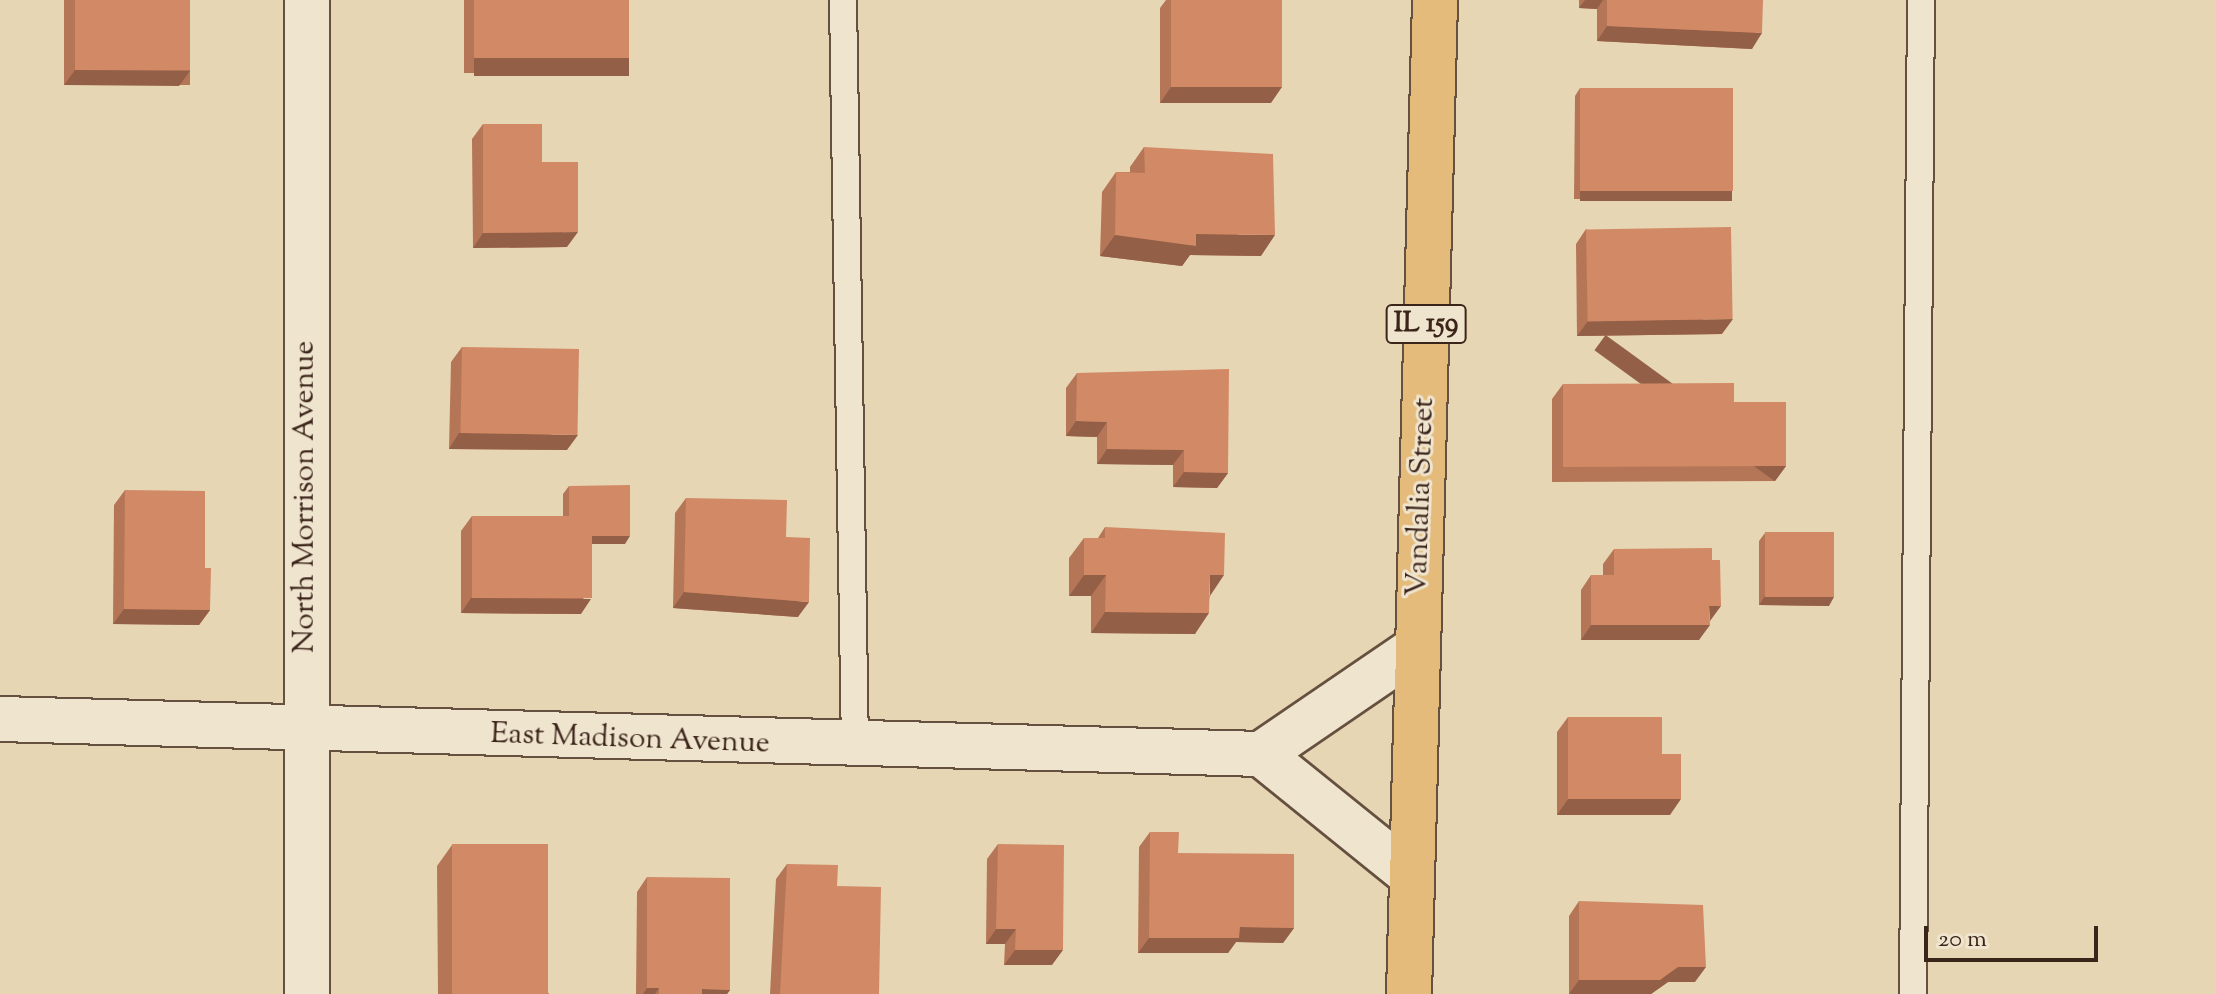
<!DOCTYPE html>
<style>
body{margin:0}
#map{position:relative;width:2216px;height:994px;overflow:hidden;background:#e7d6b4;font-family:"Sorts Mill Goudy",serif}
div>[style]{position:absolute}
.roads{filter:drop-shadow(2px 0 #665040) drop-shadow(-2px 0 #665040) drop-shadow(0 2px #665040) drop-shadow(0 -2px #665040)}
.service>*{height:26px;margin:-13px;padding:0 13px;transform-origin:13px;border-radius:13px;background:#efe4ce}
.minor>*{height:44px;margin:-22px;padding:0 22px;transform-origin:22px;border-radius:22px;background:#efe4ce}
.primary>*{height:44px;margin:-22px;padding:0 22px;transform-origin:22px;border-radius:22px;background:#e4bb7a}
.wall>*{inset:0;background:#b57658;transform-origin:0 0}
.shaded-wall>*{inset:0;background:#936047;transform-origin:0 0}
.building>*{inset:0;background:#d28966;transform-origin:0 0}
span{translate:-50% -50%;white-space:nowrap;text-align:center;line-height:1.15;-webkit-text-stroke:6px #efe4ce;paint-order:stroke}
.shield-label span{padding:2px 6px;background:#efe4ce;border:2px solid;border-radius:6px;-webkit-text-stroke-width:0}
.shield-label{font-size:28px;color:#3b241a;font-weight:700}
.street-label{font-size:30px;color:#3b241a}
.scale{position:absolute;left:1924px;top:926px;width:174px;height:36px;box-sizing:border-box;border:4px solid #3b241a;border-top:0;padding-left:10px;font-size:24px;line-height:28px;white-space:nowrap;color:#3b241a;-webkit-text-stroke:6px #efe4ce;paint-order:stroke}
</style>
<div id="map">
<div class="roads">
<div class="service">
<div style="left:843px;top:0;width:747px;rotate:89.08deg"></div>
<div style="left:1913px;top:994px;width:994px;rotate:-89.54deg"></div>
</div>
<div class="minor">
<div style="left:307px;top:0;width:994px;rotate:90deg"></div>
<div style="left:0;top:719px;width:1261px;rotate:1.59deg"></div>
<div style="left:1261px;top:754px;width:194px;rotate:38.9deg"></div>
<div style="left:1261px;top:754px;width:190px;rotate:-34.3deg"></div>
</div>
<div class="primary">
<div style="left:1409px;top:994px;width:994px;rotate:-88.5deg"></div>
</div>
</div>
<div class="wall">
<div style="left:64px;top:0;width:126px;height:85px"></div>
<div style="clip-path:polygon(464px 0,629px 0,629px 59px,619px 74px,464px 73px)"></div>
<div style="clip-path:polygon(1166px 0,1282px 0,1271px 103px,1160px 103px,1160px 8px)"></div>
<div style="clip-path:polygon(1579px 0,1763px 0,1752px 49px,1597px 41px,1597px 9px,1579px 8px)"></div>
<div style="clip-path:polygon(1580px 88px,1732px 192px,1727px 200px,1574px 199px,1575px 96px)"></div>
<div style="clip-path:polygon(483px 124px,542px 162px,567px 247px,473px 248px,472px 139px)"></div>
<div style="clip-path:polygon(1144px 147px,1261px 256px,1190px 255px,1182px 266px,1100px 256px,1102px 192px,1116px 172px,1130px 172px,1130px 167px)"></div>
<div style="clip-path:polygon(1586px 229px,1722px 334px,1577px 336px,1576px 244px)"></div>
<div style="clip-path:polygon(462px 347px,567px 450px,449px 449px,451px 362px)"></div>
<div style="clip-path:polygon(1077px 373px,1228px 473px,1217px 488px,1173px 487px,1173px 465px,1097px 464px,1097px 437px,1066px 436px,1066px 388px)"></div>
<div style="clip-path:polygon(1563px 384px,1734px 402px,1786px 466px,1775px 481px,1552px 482px,1552px 399px)"></div>
<div style="clip-path:polygon(569px 486px,625px 544px,592px 544px,581px 614px,461px 613px,461px 531px,472px 516px,563px 517px,563px 494px)"></div>
<div style="clip-path:polygon(125px 490px,205px 568px,210px 610px,199px 625px,113px 624px,114px 505px)"></div>
<div style="clip-path:polygon(686px 498px,786px 537px,798px 617px,673px 608px,675px 513px)"></div>
<div style="clip-path:polygon(1105px 527px,1210px 596px,1195px 634px,1091px 633px,1091px 596px,1069px 596px,1069px 558px,1084px 538px,1098px 538px)"></div>
<div style="clip-path:polygon(1765px 533px,1829px 606px,1759px 605px,1759px 541px)"></div>
<div style="clip-path:polygon(1614px 549px,1710px 621px,1699px 640px,1581px 640px,1581px 590px,1591px 575px,1603px 575px,1603px 564px)"></div>
<div style="clip-path:polygon(1568px 717px,1662px 754px,1670px 815px,1557px 815px,1557px 732px)"></div>
<div style="clip-path:polygon(1150px 832px,1178px 853px,1294px 928px,1283px 943px,1236px 942px,1228px 953px,1138px 953px,1139px 847px)"></div>
<div style="clip-path:polygon(998px 844px,1052px 965px,1004px 965px,1005px 944px,986px 944px,987px 859px)"></div>
<div style="clip-path:polygon(452px 845px,549px 994px,438px 994px,437px 866px)"></div>
<div style="clip-path:polygon(787px 864px,837px 886px,879px 994px,770px 994px,776px 879px)"></div>
<div style="clip-path:polygon(647px 877px,730px 990px,727px 994px,636px 994px,637px 892px)"></div>
<div style="clip-path:polygon(1579px 901px,1695px 982px,1668px 982px,1651px 994px,1569px 994px,1569px 916px)"></div>
</div>
<div class="shaded-wall">
<div style="clip-path:polygon(1585px 0,1603px 0,1597px 9px,1579px 8px)"></div>
<div style="clip-path:polygon(1607px 26px,1762px 33px,1752px 49px,1597px 41px)"></div>
<div style="left:474px;top:58px;width:155px;height:18px"></div>
<div style="clip-path:polygon(75px 70px,190px 71px,179px 86px,64px 85px)"></div>
<div style="clip-path:polygon(1171px 87px,1282px 87px,1271px 103px,1160px 103px)"></div>
<div style="left:1580px;top:191px;width:152px;height:10px"></div>
<div style="clip-path:polygon(578px 232px,567px 247px,473px 248px,483px 233px)"></div>
<div style="clip-path:polygon(1196px 234px,1275px 235px,1261px 256px,1190px 255px,1182px 266px,1100px 256px,1115px 235px)"></div>
<div style="clip-path:polygon(1733px 319px,1722px 334px,1577px 336px,1588px 321px)"></div>
<div style="clip-path:polygon(1076px 421px,1107px 422px,1097px 437px,1066px 436px)"></div>
<div style="clip-path:polygon(459px 433px,578px 435px,567px 450px,449px 449px)"></div>
<div style="clip-path:polygon(1107px 449px,1184px 450px,1173px 465px,1097px 464px)"></div>
<div style="left:1786px;top:466px;width:19px;height:223px;rotate:126deg"></div>
<div style="clip-path:polygon(1184px 472px,1228px 473px,1217px 488px,1173px 487px)"></div>
<div style="clip-path:polygon(587px 536px,630px 536px,625px 544px,581px 544px)"></div>
<div style="clip-path:polygon(1084px 575px,1106px 575px,1091px 596px,1069px 596px)"></div>
<div style="clip-path:polygon(1210px 575px,1224px 575px,1210px 596px)"></div>
<div style="clip-path:polygon(684px 592px,809px 602px,798px 617px,673px 608px)"></div>
<div style="clip-path:polygon(1765px 596px,1834px 597px,1829px 606px,1759px 605px)"></div>
<div style="clip-path:polygon(471px 598px,591px 599px,581px 614px,461px 613px)"></div>
<div style="clip-path:polygon(1709px 606px,1721px 606px,1710px 621px)"></div>
<div style="clip-path:polygon(124px 609px,210px 610px,199px 625px,113px 624px)"></div>
<div style="clip-path:polygon(1105px 612px,1209px 613px,1195px 634px,1091px 633px)"></div>
<div style="clip-path:polygon(1591px 625px,1710px 625px,1699px 640px,1581px 640px)"></div>
<div style="clip-path:polygon(1568px 799px,1681px 799px,1670px 815px,1557px 815px)"></div>
<div style="clip-path:polygon(1240px 927px,1294px 928px,1283px 943px,1236px 942px,1228px 953px,1138px 953px,1149px 938px)"></div>
<div style="clip-path:polygon(996px 929px,1016px 929px,1005px 944px,986px 944px)"></div>
<div style="clip-path:polygon(1015px 950px,1063px 950px,1052px 965px,1004px 965px)"></div>
<div style="clip-path:polygon(1678px 967px,1706px 967px,1695px 982px,1668px 982px,1651px 994px,1569px 994px,1579px 980px)"></div>
<div style="clip-path:polygon(647px 988px,659px 988px,655px 994px,643px 994px)"></div>
<div style="clip-path:polygon(702px 989px,730px 990px,727px 994px,699px 994px)"></div>
</div>
<div class="building">
<div style="left:75px;top:0;width:115px;height:70px"></div>
<div style="left:474px;top:0;width:155px;height:58px"></div>
<div style="left:1171px;top:0;width:111px;height:87px"></div>
<div style="clip-path:polygon(1607px 0,1763px 0,1762px 33px,1607px 26px)"></div>
<div style="left:1580px;top:88px;width:153px;height:103px"></div>
<div style="clip-path:polygon(483px 124px,542px 124px,542px 162px,578px 162px,578px 232px,483px 233px)"></div>
<div style="clip-path:polygon(1144px 147px,1273px 154px,1275px 235px,1196px 234px,1196px 246px,1115px 235px,1116px 172px,1145px 173px)"></div>
<div style="left:1731px;top:227px;width:92px;height:145px;rotate:89deg"></div>
<div style="left:462px;top:347px;width:117px;height:86px;rotate:1deg"></div>
<div style="clip-path:polygon(1229px 369px,1228px 473px,1184px 472px,1184px 450px,1107px 449px,1107px 422px,1076px 421px,1077px 373px)"></div>
<div style="clip-path:polygon(1734px 383px,1734px 402px,1786px 402px,1786px 466px,1563px 467px,1563px 384px)"></div>
<div style="clip-path:polygon(630px 485px,630px 536px,592px 536px,592px 517px,569px 517px,569px 486px)"></div>
<div style="clip-path:polygon(125px 490px,205px 491px,205px 568px,211px 568px,210px 610px,124px 609px)"></div>
<div style="clip-path:polygon(686px 498px,787px 500px,786px 537px,810px 538px,809px 602px,684px 592px)"></div>
<div style="left:472px;top:516px;width:120px;height:82px"></div>
<div style="clip-path:polygon(1105px 527px,1225px 533px,1224px 575px,1210px 575px,1209px 613px,1105px 612px,1106px 575px,1084px 575px,1084px 538px,1105px 538px)"></div>
<div style="left:1834px;top:532px;width:65px;height:69px;rotate:90deg"></div>
<div style="clip-path:polygon(1712px 548px,1712px 560px,1720px 560px,1721px 606px,1709px 606px,1710px 625px,1591px 625px,1591px 575px,1614px 575px,1614px 549px)"></div>
<div style="clip-path:polygon(1568px 717px,1662px 717px,1662px 754px,1681px 754px,1681px 799px,1568px 799px)"></div>
<div style="clip-path:polygon(1150px 832px,1179px 832px,1178px 853px,1294px 854px,1294px 928px,1240px 927px,1239px 938px,1149px 938px)"></div>
<div style="left:548px;top:844px;width:150px;height:96px;rotate:90deg"></div>
<div style="clip-path:polygon(998px 844px,1064px 845px,1063px 950px,1015px 950px,1016px 929px,996px 929px)"></div>
<div style="clip-path:polygon(787px 864px,838px 865px,837px 886px,881px 887px,879px 994px,780px 994px)"></div>
<div style="clip-path:polygon(647px 877px,730px 878px,730px 990px,702px 989px,702px 994px,659px 994px,659px 988px,647px 988px)"></div>
<div style="clip-path:polygon(1579px 901px,1703px 905px,1706px 967px,1678px 967px,1660px 980px,1579px 980px)"></div>
</div>
<div class="shield-label">
<span style="left:1426px;top:324px">IL 159</span>
</div>
<div class="street-label">
<span style="left:306px;top:497px;rotate:-90deg">North Morrison Avenue</span>
<span style="left:1422px;top:497px;rotate:-88deg">Vandalia Street</span>
<span style="left:630px;top:740px;rotate:2deg">East Madison Avenue</span>
</div>
<div class="scale">20 m</div>
</div>
